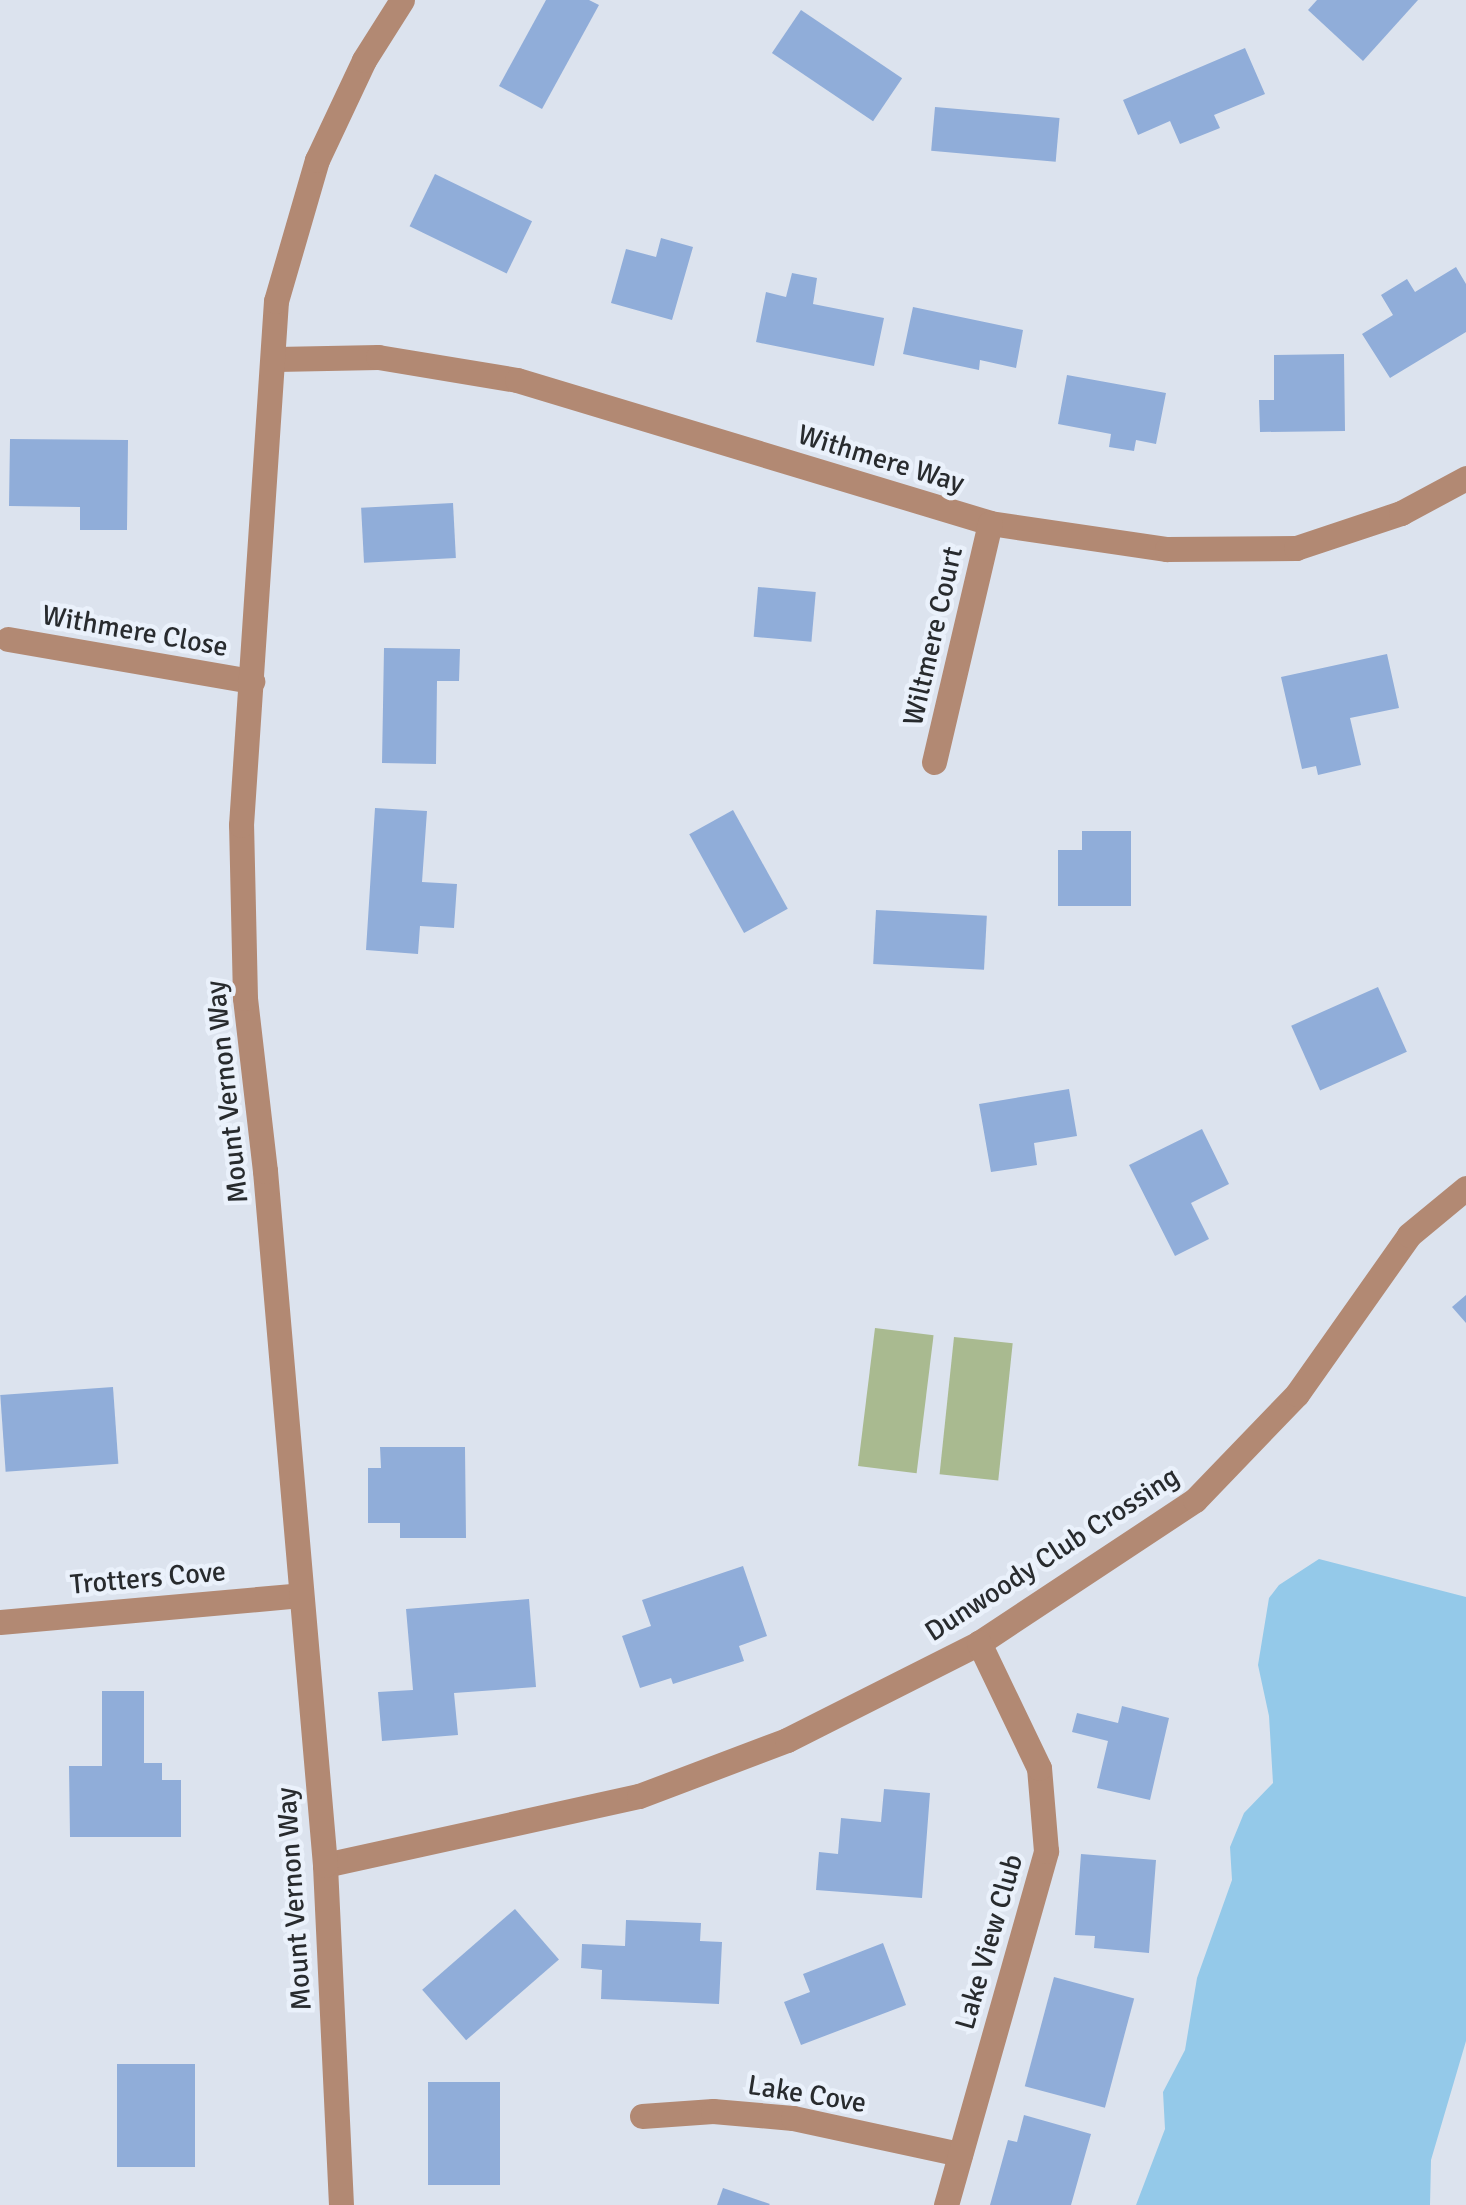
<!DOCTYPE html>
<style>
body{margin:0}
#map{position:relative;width:1466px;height:2205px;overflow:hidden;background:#dce3ee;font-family:Signika,sans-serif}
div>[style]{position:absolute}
.green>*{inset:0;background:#a9ba90;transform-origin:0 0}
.water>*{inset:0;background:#94c9e9}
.building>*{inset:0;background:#90add9;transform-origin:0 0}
.minor>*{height:25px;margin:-12.5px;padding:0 12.5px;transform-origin:12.5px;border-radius:12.5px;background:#b28973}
span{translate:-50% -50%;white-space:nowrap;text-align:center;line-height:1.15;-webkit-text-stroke:9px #eaf1fb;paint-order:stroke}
.street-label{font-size:28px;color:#282b2e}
</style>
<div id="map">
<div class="green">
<div style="left:875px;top:1328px;width:59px;height:139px;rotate:7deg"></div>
<div style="left:954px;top:1337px;width:59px;height:138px;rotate:6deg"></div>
</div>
<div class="water">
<div style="clip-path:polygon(1319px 1559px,1466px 1597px,1466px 2041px,1431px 2160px,1430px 2205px,1136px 2205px,1165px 2129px,1163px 2092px,1185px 2050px,1197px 1978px,1232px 1880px,1230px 1847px,1244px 1813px,1273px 1783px,1269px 1716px,1258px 1665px,1269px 1598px,1279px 1585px)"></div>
</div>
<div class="building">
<div style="clip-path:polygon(546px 0,589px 0,599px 5px,542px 109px,499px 86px)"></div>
<div style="clip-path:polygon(1317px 0,1418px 0,1363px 61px,1308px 10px)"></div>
<div style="left:801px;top:10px;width:122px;height:52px;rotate:34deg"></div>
<div style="clip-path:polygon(1245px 48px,1265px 94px,1214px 115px,1220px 128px,1180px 144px,1170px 121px,1138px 135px,1123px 100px)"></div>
<div style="left:935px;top:107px;width:125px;height:44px;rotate:5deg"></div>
<div style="left:435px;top:174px;width:108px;height:58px;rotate:26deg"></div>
<div style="clip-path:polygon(661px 238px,693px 247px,672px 320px,611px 303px,626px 249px,656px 257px)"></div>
<div style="clip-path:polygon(1456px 267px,1466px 284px,1466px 332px,1390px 378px,1362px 334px,1393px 315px,1381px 295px,1407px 279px,1415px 292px)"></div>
<div style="clip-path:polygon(792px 273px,817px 278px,813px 304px,884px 318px,874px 366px,756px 342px,766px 292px,786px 297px)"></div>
<div style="clip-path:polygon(913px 307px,1023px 330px,1016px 368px,980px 360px,979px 370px,903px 354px)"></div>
<div style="clip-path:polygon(1344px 354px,1345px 431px,1260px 432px,1259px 400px,1274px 400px,1274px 355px)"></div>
<div style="clip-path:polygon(1067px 375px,1166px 393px,1156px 444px,1136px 440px,1134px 451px,1109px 447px,1111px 434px,1058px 424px)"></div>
<div style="clip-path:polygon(10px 439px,128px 440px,127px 530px,80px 530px,80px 507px,9px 506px)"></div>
<div style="left:453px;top:503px;width:55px;height:92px;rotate:87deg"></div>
<div style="left:758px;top:587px;width:58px;height:50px;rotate:5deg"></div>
<div style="clip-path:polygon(384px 648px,460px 649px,459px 681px,437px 681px,436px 764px,382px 763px)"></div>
<div style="clip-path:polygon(1387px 654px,1399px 708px,1350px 718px,1361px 765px,1318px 775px,1316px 766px,1302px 769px,1281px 677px)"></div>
<div style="clip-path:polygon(375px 808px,427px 811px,422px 882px,457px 884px,454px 928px,420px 926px,418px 954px,366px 950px)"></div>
<div style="left:733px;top:810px;width:113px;height:50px;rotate:61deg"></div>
<div style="clip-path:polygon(1082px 831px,1131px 831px,1131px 906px,1058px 906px,1058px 850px,1082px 850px)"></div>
<div style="left:876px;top:910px;width:111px;height:54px;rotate:3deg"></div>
<div style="left:1378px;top:987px;width:71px;height:95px;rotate:66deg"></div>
<div style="clip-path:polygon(1069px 1089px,1077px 1136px,1034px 1143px,1037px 1165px,991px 1172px,979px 1104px)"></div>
<div style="clip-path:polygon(1202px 1129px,1229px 1184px,1191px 1203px,1209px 1239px,1175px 1256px,1129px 1165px)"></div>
<div style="clip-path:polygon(1466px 1295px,1466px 1323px,1452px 1307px)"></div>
<div style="left:113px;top:1387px;width:77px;height:113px;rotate:86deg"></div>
<div style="clip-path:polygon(380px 1447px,465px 1447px,466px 1538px,400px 1538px,400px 1523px,368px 1523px,368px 1468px,381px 1468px)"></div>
<div style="clip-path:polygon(743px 1566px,767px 1636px,739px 1646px,744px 1661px,673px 1684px,671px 1678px,640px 1688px,622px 1636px,651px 1626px,642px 1600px)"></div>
<div style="clip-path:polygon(529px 1599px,536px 1687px,454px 1693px,458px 1735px,382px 1741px,378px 1692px,413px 1690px,406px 1609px)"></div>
<div style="clip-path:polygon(102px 1691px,144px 1691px,144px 1763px,162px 1763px,162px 1780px,181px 1780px,181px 1837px,70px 1837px,69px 1766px,102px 1766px)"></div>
<div style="clip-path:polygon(1122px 1706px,1169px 1718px,1150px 1800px,1097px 1788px,1108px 1741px,1072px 1732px,1077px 1713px,1118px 1723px)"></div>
<div style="clip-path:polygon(884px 1789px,930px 1793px,922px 1898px,816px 1890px,819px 1852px,838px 1854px,841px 1818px,881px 1822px)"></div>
<div style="clip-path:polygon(1081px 1854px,1156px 1860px,1149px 1953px,1094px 1948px,1095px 1936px,1075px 1935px)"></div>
<div style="left:515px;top:1909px;width:67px;height:123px;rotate:49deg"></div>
<div style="clip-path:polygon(626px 1920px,701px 1923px,700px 1941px,722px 1942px,719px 2004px,601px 1999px,602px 1970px,581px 1968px,582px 1944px,625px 1946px)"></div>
<div style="clip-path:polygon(883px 1943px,906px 2005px,801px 2045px,784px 2002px,810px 1992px,803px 1974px)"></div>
<div style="left:1054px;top:1977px;width:83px;height:113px;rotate:15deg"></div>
<div style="left:117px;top:2064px;width:78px;height:103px"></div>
<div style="left:500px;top:2082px;width:103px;height:72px;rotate:90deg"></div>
<div style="clip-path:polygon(1024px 2115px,1091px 2134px,1071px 2205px,990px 2205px,1008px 2140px,1017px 2142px)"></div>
<div style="clip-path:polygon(723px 2188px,770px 2204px,769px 2205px,717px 2205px)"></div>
</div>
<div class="minor">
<div style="left:276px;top:359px;width:102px;rotate:-1.1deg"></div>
<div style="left:378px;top:357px;width:141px;rotate:9.4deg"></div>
<div style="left:517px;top:380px;width:494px;rotate:16.8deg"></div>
<div style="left:990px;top:523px;width:179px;rotate:8.4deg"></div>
<div style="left:1167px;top:549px;width:129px;rotate:-0.4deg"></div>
<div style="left:1296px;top:548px;width:111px;rotate:-18.4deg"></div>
<div style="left:1401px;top:513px;width:74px;rotate:-28.3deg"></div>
<div style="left:8px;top:639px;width:248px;rotate:9.8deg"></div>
<div style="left:934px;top:762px;width:245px;rotate:-76.8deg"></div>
<div style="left:0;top:1622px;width:302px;rotate:-5.1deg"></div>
<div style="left:325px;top:1865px;width:321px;rotate:-12.4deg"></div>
<div style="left:639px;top:1796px;width:158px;rotate:-20.7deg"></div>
<div style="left:787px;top:1740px;width:215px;rotate:-26.8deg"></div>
<div style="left:979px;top:1643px;width:259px;rotate:-33.5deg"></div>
<div style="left:1195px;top:1500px;width:147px;rotate:-46.1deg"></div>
<div style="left:1297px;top:1394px;width:194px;rotate:-54.8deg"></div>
<div style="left:1409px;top:1235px;width:74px;rotate:-39.5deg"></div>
<div style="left:642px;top:2116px;width:71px;rotate:-4deg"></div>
<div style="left:713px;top:2111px;width:80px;rotate:5deg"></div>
<div style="left:793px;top:2118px;width:171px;rotate:12.2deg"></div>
<div style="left:341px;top:2205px;width:340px;rotate:-92.7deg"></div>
<div style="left:325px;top:1865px;width:697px;rotate:-94.94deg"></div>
<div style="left:265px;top:1171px;width:174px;rotate:-96.6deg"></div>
<div style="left:245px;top:998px;width:173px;rotate:-91.3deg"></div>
<div style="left:241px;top:825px;width:525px;rotate:-86.18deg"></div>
<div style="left:276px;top:301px;width:147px;rotate:-73.8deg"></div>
<div style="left:317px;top:160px;width:110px;rotate:-64.8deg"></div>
<div style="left:364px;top:60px;width:71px;rotate:-57.7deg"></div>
<div style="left:946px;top:2205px;width:368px;rotate:-74.2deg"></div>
<div style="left:1046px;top:1851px;width:83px;rotate:-94.8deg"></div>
<div style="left:1039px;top:1768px;width:139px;rotate:-115.6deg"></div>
</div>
<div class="street-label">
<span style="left:881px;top:459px;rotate:17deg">Withmere Way</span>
<span style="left:135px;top:631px;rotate:10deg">Withmere Close</span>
<span style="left:933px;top:636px;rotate:-77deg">Wiltmere Court</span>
<span style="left:227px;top:1092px;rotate:-96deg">Mount Vernon Way</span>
<span style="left:1052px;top:1554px;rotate:-33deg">Dunwoody Club Crossing</span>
<span style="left:148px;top:1578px;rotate:-5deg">Trotters Cove</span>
<span style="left:294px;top:1899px;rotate:-94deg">Mount Vernon Way</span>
<span style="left:989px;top:1942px;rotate:-74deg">Lake View Club</span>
<span style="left:807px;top:2094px;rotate:9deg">Lake Cove</span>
</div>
</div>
